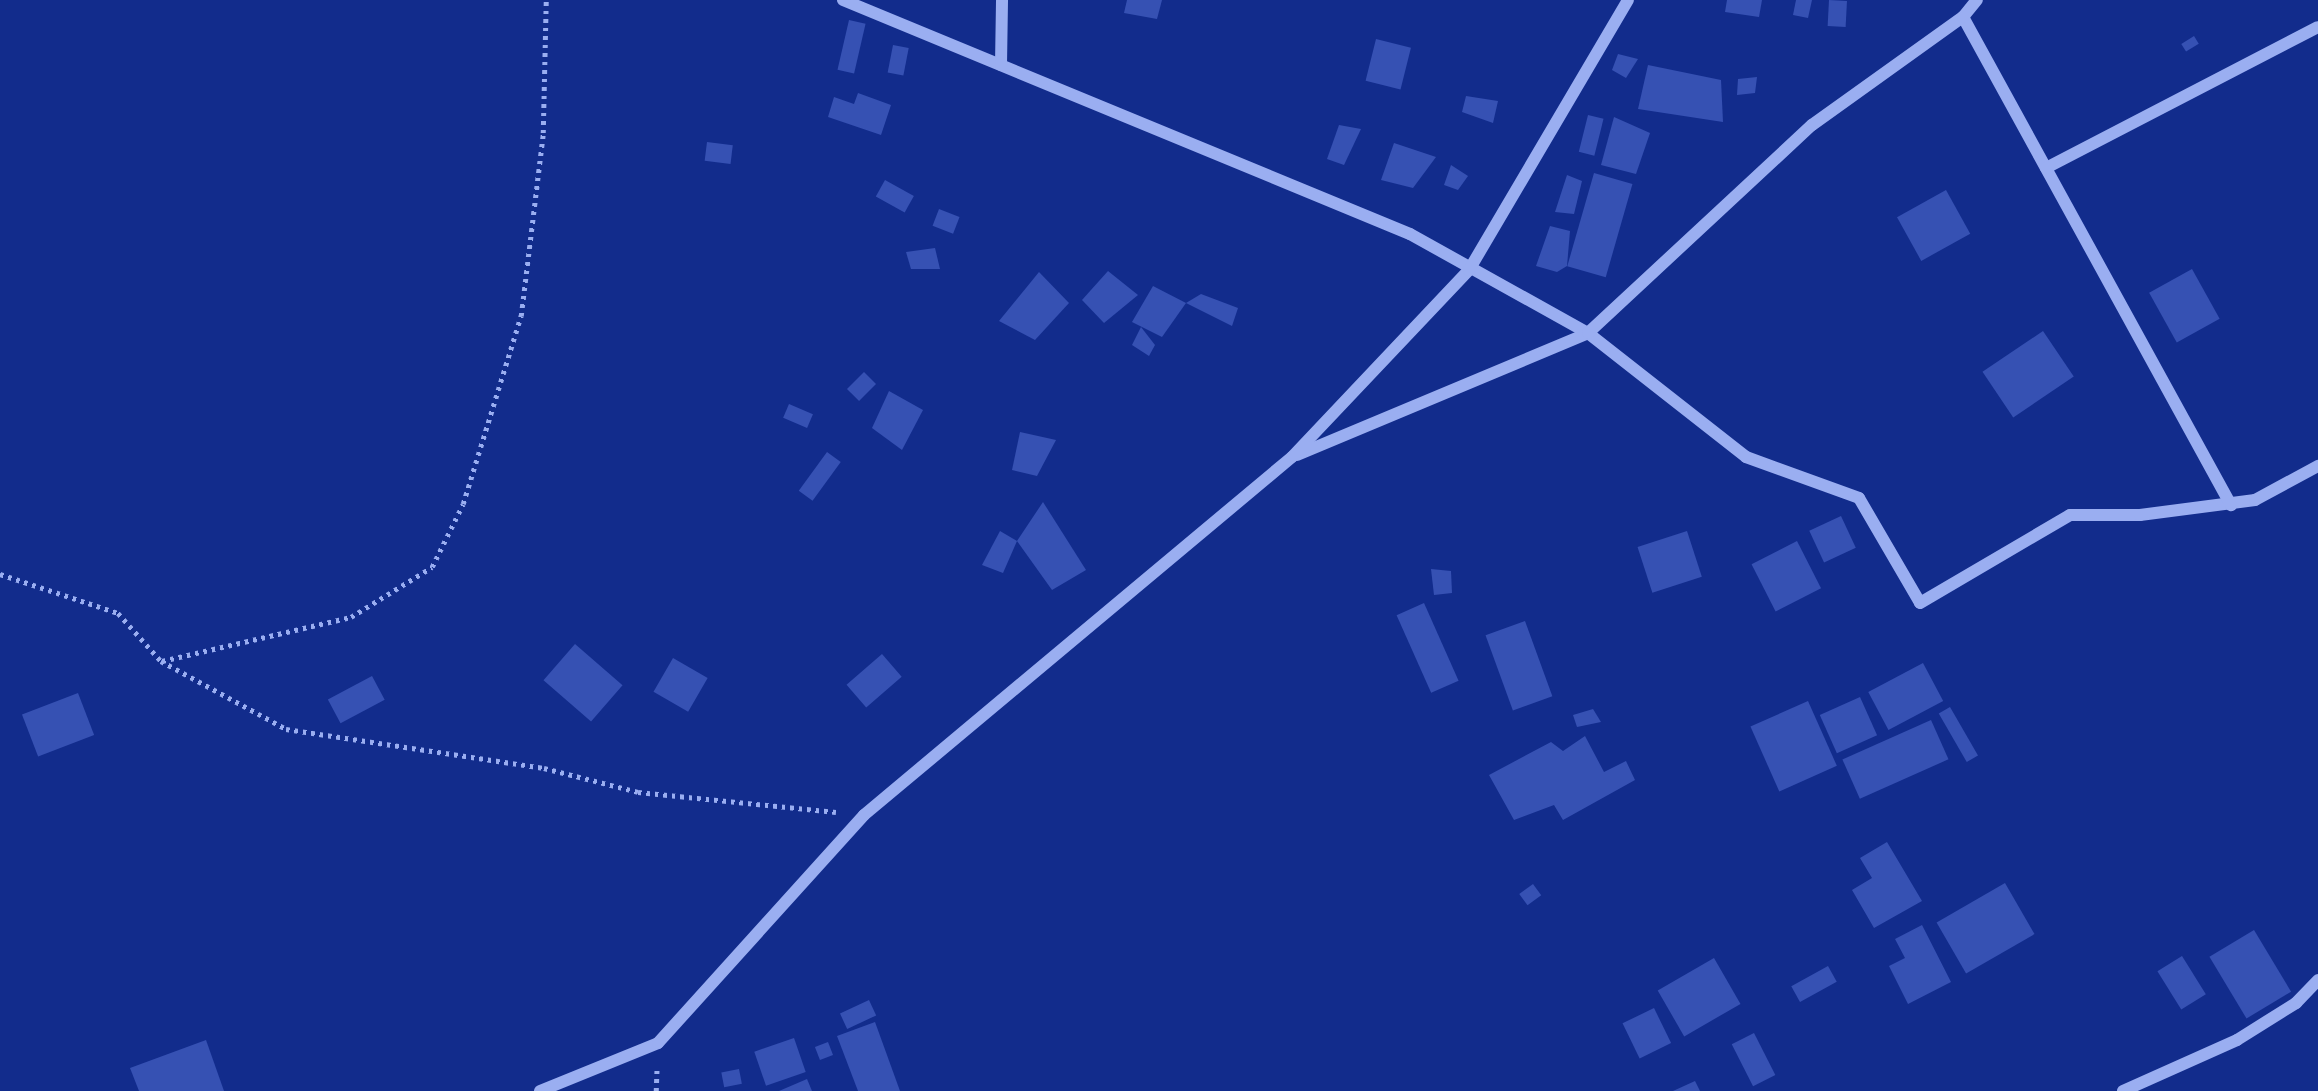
<!DOCTYPE html>
<style>
body{margin:0}
#map{position:relative;width:2318px;height:1091px;overflow:hidden;background:#122c8c;font-family:Manrope,sans-serif}
div>[style]{position:absolute}
.building>*{inset:0;background:#3651b3;transform-origin:0 0}
.path>*{height:4.5px;margin-top:-2.25px;transform-origin:0;background:repeating-linear-gradient(90deg,#9aaef1 0 3.5px,transparent 0 8.5px)}
.minor>*{height:12px;margin:-6px;padding:0 6px;transform-origin:6px;border-radius:6px;background:#9aaef1}
span{translate:-50% -50%;white-space:nowrap;text-align:center;line-height:1.15;-webkit-text-stroke:5px #122c8c;paint-order:stroke}
</style>
<div id="map">
<div class="building">
<div style="clip-path:polygon(1127px 0,1162px 0,1157px 19px,1124px 13px)"></div>
<div style="clip-path:polygon(1727px 0,1762px 0,1759px 17px,1725px 12px)"></div>
<div style="clip-path:polygon(1796px 0,1812px 0,1808px 18px,1793px 15px)"></div>
<div style="left:1829px;top:0;width:18px;height:26px;rotate:3deg"></div>
<div style="left:849px;top:20px;width:17px;height:51px;rotate:13deg"></div>
<div style="left:2194px;top:36px;width:9px;height:15px;rotate:58deg"></div>
<div style="left:1376px;top:39px;width:36px;height:43px;rotate:14deg"></div>
<div style="left:893px;top:45px;width:16px;height:28px;rotate:11deg"></div>
<div style="clip-path:polygon(1618px 54px,1638px 59px,1626px 78px,1612px 70px)"></div>
<div style="clip-path:polygon(1648px 65px,1721px 80px,1723px 122px,1638px 109px)"></div>
<div style="clip-path:polygon(1757px 77px,1755px 93px,1737px 95px,1738px 79px)"></div>
<div style="clip-path:polygon(858px 93px,891px 105px,881px 135px,828px 117px,834px 97px,854px 104px)"></div>
<div style="clip-path:polygon(1466px 96px,1498px 101px,1493px 123px,1462px 112px)"></div>
<div style="left:1588px;top:115px;width:16px;height:38px;rotate:14deg"></div>
<div style="clip-path:polygon(1614px 117px,1650px 133px,1636px 174px,1601px 165px)"></div>
<div style="clip-path:polygon(1339px 125px,1361px 129px,1344px 165px,1327px 159px)"></div>
<div style="left:707px;top:142px;width:26px;height:19px;rotate:7deg"></div>
<div style="clip-path:polygon(1394px 143px,1436px 157px,1413px 188px,1381px 180px)"></div>
<div style="clip-path:polygon(1451px 165px,1468px 176px,1458px 190px,1444px 185px)"></div>
<div style="left:1594px;top:173px;width:40px;height:97px;rotate:16deg"></div>
<div style="clip-path:polygon(1567px 175px,1582px 181px,1574px 214px,1555px 212px)"></div>
<div style="left:885px;top:180px;width:33px;height:19px;rotate:29deg"></div>
<div style="left:1946px;top:190px;width:50px;height:56px;rotate:61deg"></div>
<div style="left:939px;top:209px;width:22px;height:18px;rotate:21deg"></div>
<div style="clip-path:polygon(1550px 226px,1570px 231px,1567px 266px,1557px 272px,1536px 266px)"></div>
<div style="clip-path:polygon(935px 248px,940px 269px,911px 269px,906px 252px)"></div>
<div style="left:2192px;top:269px;width:57px;height:49px;rotate:61deg"></div>
<div style="clip-path:polygon(1108px 271px,1138px 295px,1104px 323px,1082px 300px)"></div>
<div style="clip-path:polygon(1039px 272px,1069px 303px,1035px 340px,999px 321px)"></div>
<div style="clip-path:polygon(1153px 286px,1186px 303px,1162px 337px,1132px 322px)"></div>
<div style="clip-path:polygon(1201px 294px,1238px 308px,1232px 326px,1186px 303px)"></div>
<div style="clip-path:polygon(1141px 327px,1155px 345px,1149px 356px,1132px 345px)"></div>
<div style="left:2043px;top:331px;width:55px;height:73px;rotate:56deg"></div>
<div style="left:864px;top:372px;width:17px;height:24px;rotate:45deg"></div>
<div style="clip-path:polygon(889px 391px,923px 410px,902px 450px,872px 428px)"></div>
<div style="left:789px;top:404px;width:26px;height:15px;rotate:23deg"></div>
<div style="clip-path:polygon(1020px 432px,1056px 440px,1037px 476px,1012px 470px)"></div>
<div style="left:827px;top:452px;width:17px;height:48px;rotate:36deg"></div>
<div style="clip-path:polygon(1043px 502px,1086px 570px,1052px 590px,1017px 541px)"></div>
<div style="left:1841px;top:516px;width:35px;height:35px;rotate:65deg"></div>
<div style="clip-path:polygon(1000px 531px,1017px 541px,1003px 573px,982px 565px)"></div>
<div style="left:1687px;top:531px;width:48px;height:52px;rotate:72deg"></div>
<div style="left:1797px;top:541px;width:53px;height:51px;rotate:63deg"></div>
<div style="clip-path:polygon(1431px 569px,1451px 571px,1452px 593px,1434px 595px)"></div>
<div style="left:1424px;top:603px;width:85px;height:30px;rotate:66deg"></div>
<div style="left:1525px;top:621px;width:80px;height:42px;rotate:70deg"></div>
<div style="left:575px;top:644px;width:63px;height:48px;rotate:41deg"></div>
<div style="left:882px;top:654px;width:30px;height:47px;rotate:49deg"></div>
<div style="left:673px;top:658px;width:40px;height:39px;rotate:30deg"></div>
<div style="left:1923px;top:663px;width:43px;height:62px;rotate:62deg"></div>
<div style="left:372px;top:676px;width:27px;height:50px;rotate:62deg"></div>
<div style="left:78px;top:693px;width:45px;height:60px;rotate:69deg"></div>
<div style="left:1860px;top:697px;width:42px;height:44px;rotate:66deg"></div>
<div style="left:1808px;top:701px;width:71px;height:63px;rotate:66deg"></div>
<div style="left:1950px;top:707px;width:56px;height:13px;rotate:60deg"></div>
<div style="clip-path:polygon(1593px 709px,1601px 722px,1577px 727px,1573px 715px)"></div>
<div style="left:1931px;top:720px;width:43px;height:97px;rotate:66deg"></div>
<div style="clip-path:polygon(1585px 736px,1604px 772px,1626px 761px,1635px 780px,1563px 820px,1554px 805px,1514px 820px,1489px 775px,1551px 742px,1563px 751px)"></div>
<div style="clip-path:polygon(1887px 842px,1922px 901px,1874px 928px,1852px 890px,1872px 878px,1860px 858px)"></div>
<div style="left:2005px;top:883px;width:59px;height:79px;rotate:60deg"></div>
<div style="left:1533px;top:884px;width:14px;height:17px;rotate:54deg"></div>
<div style="clip-path:polygon(1922px 925px,1951px 982px,1908px 1004px,1889px 966px,1905px 958px,1895px 939px)"></div>
<div style="left:2254px;top:930px;width:72px;height:52px;rotate:59deg"></div>
<div style="left:2182px;top:956px;width:45px;height:29px;rotate:58deg"></div>
<div style="left:1714px;top:958px;width:53px;height:65px;rotate:60deg"></div>
<div style="left:1828px;top:966px;width:18px;height:42px;rotate:61deg"></div>
<div style="left:869px;top:1000px;width:17px;height:32px;rotate:65deg"></div>
<div style="left:1654px;top:1008px;width:39px;height:35px;rotate:64deg"></div>
<div style="clip-path:polygon(875px 1022px,900px 1091px,858px 1091px,837px 1036px)"></div>
<div style="left:1754px;top:1033px;width:47px;height:25px;rotate:63deg"></div>
<div style="left:794px;top:1038px;width:36px;height:42px;rotate:71deg"></div>
<div style="clip-path:polygon(206px 1040px,224px 1091px,139px 1091px,130px 1068px)"></div>
<div style="left:828px;top:1042px;width:14px;height:14px;rotate:69deg"></div>
<div style="left:739px;top:1069px;width:15px;height:18px;rotate:79deg"></div>
<div style="clip-path:polygon(807px 1079px,812px 1091px,779px 1091px)"></div>
<div style="clip-path:polygon(1695px 1081px,1700px 1091px,1673px 1091px)"></div>
</div>
<div class="path">
<div style="left:0;top:574px;width:124px;rotate:18.3deg"></div>
<div style="left:118px;top:613px;width:64px;rotate:48.1deg"></div>
<div style="left:161px;top:661px;width:142px;rotate:28.5deg"></div>
<div style="left:286px;top:729px;width:261px;rotate:8.6deg"></div>
<div style="left:544px;top:768px;width:97px;rotate:14.3deg"></div>
<div style="left:638px;top:792px;width:199px;rotate:5.8deg"></div>
<div style="left:162px;top:661px;width:194px;rotate:-13.1deg"></div>
<div style="left:351px;top:617px;width:95px;rotate:-31.7deg"></div>
<div style="left:432px;top:567px;width:70px;rotate:-63.8deg"></div>
<div style="left:463px;top:504px;width:197px;rotate:-72.9deg"></div>
<div style="left:521px;top:316px;width:184px;rotate:-83.1deg"></div>
<div style="left:543px;top:133px;width:133px;rotate:-88.7deg"></div>
<div style="left:656px;top:1091px;width:24px;rotate:-88deg"></div>
</div>
<div class="minor">
<div style="left:843px;top:0;width:613px;rotate:22.43deg"></div>
<div style="left:1410px;top:234px;width:204px;rotate:29.1deg"></div>
<div style="left:1588px;top:333px;width:201px;rotate:38.1deg"></div>
<div style="left:1746px;top:457px;width:120px;rotate:19.9deg"></div>
<div style="left:1859px;top:498px;width:121px;rotate:59.8deg"></div>
<div style="left:1920px;top:603px;width:174px;rotate:-30.4deg"></div>
<div style="left:2070px;top:515px;width:70px"></div>
<div style="left:2140px;top:515px;width:116px;rotate:-7.4deg"></div>
<div style="left:2255px;top:500px;width:72px;rotate:-28.4deg"></div>
<div style="left:1963px;top:17px;width:557px;rotate:61.23deg"></div>
<div style="left:1001px;top:65px;width:65px;rotate:-89.1deg"></div>
<div style="left:2046px;top:168px;width:306px;rotate:-27.4deg"></div>
<div style="left:1297px;top:455px;width:316px;rotate:-22.7deg"></div>
<div style="left:1588px;top:333px;width:306px;rotate:-42.9deg"></div>
<div style="left:1812px;top:125px;width:186px;rotate:-35.6deg"></div>
<div style="left:1963px;top:17px;width:22px;rotate:-51deg"></div>
<div style="left:540px;top:1091px;width:127px;rotate:-22.1deg"></div>
<div style="left:658px;top:1043px;width:307px;rotate:-47.9deg"></div>
<div style="left:864px;top:815px;width:558px;rotate:-39.91deg"></div>
<div style="left:1292px;top:457px;width:257px;rotate:-46.6deg"></div>
<div style="left:1469px;top:270px;width:313px;rotate:-59.5deg"></div>
<div style="left:2123px;top:1091px;width:125px;rotate:-24.1deg"></div>
<div style="left:2237px;top:1040px;width:70px;rotate:-32.1deg"></div>
<div style="left:2296px;top:1003px;width:32px;rotate:-46deg"></div>
</div>
</div>
